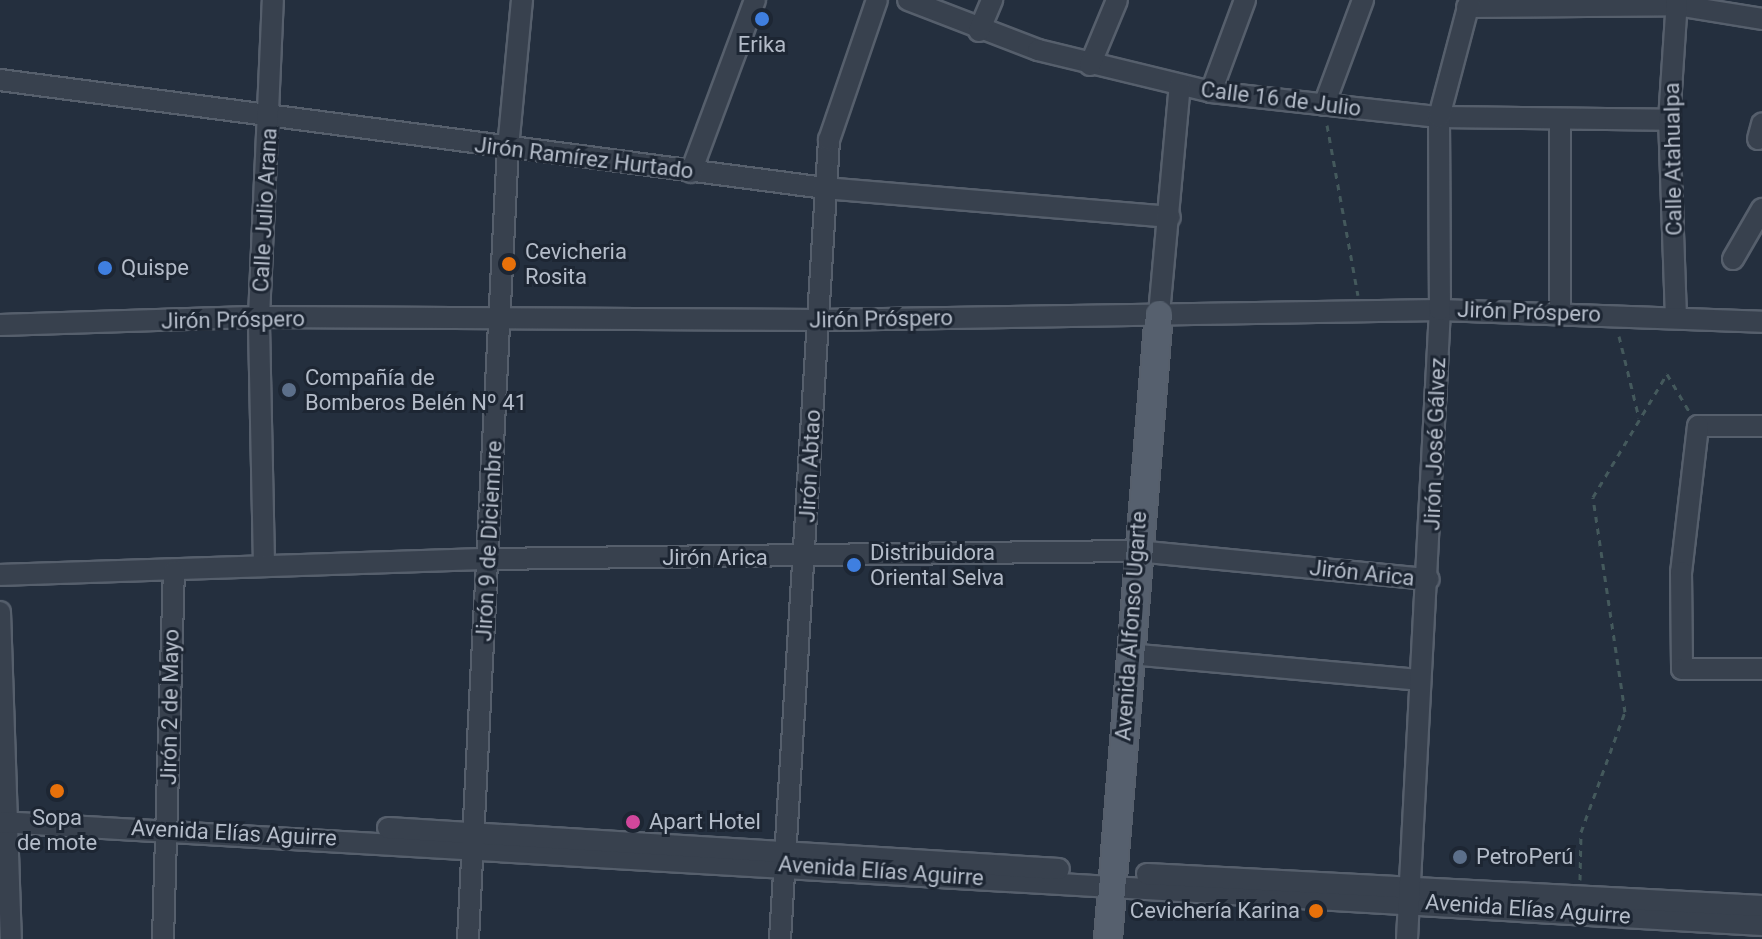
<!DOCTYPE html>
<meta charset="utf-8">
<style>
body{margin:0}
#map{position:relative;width:1762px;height:939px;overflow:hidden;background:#242f3e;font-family:Roboto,sans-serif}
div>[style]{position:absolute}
.path>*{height:3px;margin-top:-1.5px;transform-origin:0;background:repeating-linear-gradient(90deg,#44595c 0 6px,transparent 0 12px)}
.roads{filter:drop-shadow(2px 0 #565f6c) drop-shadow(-2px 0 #565f6c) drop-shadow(0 2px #565f6c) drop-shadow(0 -2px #565f6c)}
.minor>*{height:20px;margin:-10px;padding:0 10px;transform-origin:10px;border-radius:10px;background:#38414e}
.major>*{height:26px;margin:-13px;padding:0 13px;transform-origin:13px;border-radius:13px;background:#56606e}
.dots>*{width:22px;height:22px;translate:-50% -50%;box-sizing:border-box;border:4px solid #1d2633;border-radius:50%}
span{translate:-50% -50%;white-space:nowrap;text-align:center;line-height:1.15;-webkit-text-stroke:6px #1d2633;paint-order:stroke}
.poi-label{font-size:22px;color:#b4bcc9}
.left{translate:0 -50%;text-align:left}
.right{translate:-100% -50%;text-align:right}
.street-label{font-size:22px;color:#b4bcc9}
</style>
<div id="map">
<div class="path">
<div style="left:1327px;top:125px;width:173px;rotate:79.7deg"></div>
<div style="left:1619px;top:336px;width:84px;rotate:76.3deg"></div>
<div style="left:1580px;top:880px;width:48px;rotate:-88.8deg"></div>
<div style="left:1581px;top:832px;width:128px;rotate:-69.9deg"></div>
<div style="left:1625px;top:712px;width:217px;rotate:-98.5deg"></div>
<div style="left:1593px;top:497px;width:144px;rotate:-59deg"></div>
<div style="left:1667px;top:374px;width:43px;rotate:59.3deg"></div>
</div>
<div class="roads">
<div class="minor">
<div style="left:908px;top:0;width:139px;rotate:21deg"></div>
<div style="left:1038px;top:50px;width:178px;rotate:13.6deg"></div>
<div style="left:1211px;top:92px;width:229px;rotate:6.3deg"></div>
<div style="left:1439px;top:117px;width:230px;rotate:0.7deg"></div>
<div style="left:1467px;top:7px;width:209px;rotate:-0.5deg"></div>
<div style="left:1676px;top:5px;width:87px;rotate:9.2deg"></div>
<div style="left:979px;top:31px;width:34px;rotate:-67deg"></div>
<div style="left:1090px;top:65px;width:70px;rotate:-67.4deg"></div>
<div style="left:0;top:80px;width:832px;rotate:7.46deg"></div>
<div style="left:825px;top:188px;width:346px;rotate:4.8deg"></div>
<div style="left:1211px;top:92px;width:98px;rotate:-69.7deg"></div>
<div style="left:1324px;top:105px;width:112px;rotate:-69.6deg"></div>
<div style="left:1560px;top:120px;width:192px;rotate:90deg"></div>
<div style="left:1758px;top:139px;width:16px;rotate:-75deg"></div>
<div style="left:691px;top:172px;width:184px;rotate:-69.6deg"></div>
<div style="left:1733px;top:259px;width:58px;rotate:-59.9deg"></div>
<div style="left:1159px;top:314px;width:230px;rotate:-84.8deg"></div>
<div style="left:1676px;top:318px;width:198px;rotate:-92deg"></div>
<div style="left:1669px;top:120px;width:120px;rotate:-86.2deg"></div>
<div style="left:0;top:325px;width:259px;rotate:-1.8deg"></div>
<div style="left:259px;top:317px;width:560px;rotate:0.31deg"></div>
<div style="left:819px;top:320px;width:621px;rotate:-0.92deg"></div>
<div style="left:1440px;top:310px;width:322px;rotate:2.1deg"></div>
<div style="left:1762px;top:426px;width:64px;rotate:180deg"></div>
<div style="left:1698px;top:426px;width:147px;rotate:96.6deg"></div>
<div style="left:1681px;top:572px;width:97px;rotate:89.4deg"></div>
<div style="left:1682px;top:669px;width:80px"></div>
<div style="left:264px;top:564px;width:247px;rotate:-91.2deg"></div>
<div style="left:259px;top:317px;width:317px;rotate:-87.5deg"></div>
<div style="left:0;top:575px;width:488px;rotate:-1.9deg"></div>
<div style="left:488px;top:559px;width:648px;rotate:-0.71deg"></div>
<div style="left:1136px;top:551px;width:294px;rotate:5.5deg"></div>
<div style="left:0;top:612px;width:327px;rotate:88.1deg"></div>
<div style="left:1129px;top:654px;width:292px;rotate:5.1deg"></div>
<div style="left:0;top:822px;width:1765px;rotate:3.35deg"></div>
<div style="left:388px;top:828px;width:672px;rotate:3.5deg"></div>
<div style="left:1147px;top:874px;width:616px;rotate:2.98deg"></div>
<div style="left:163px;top:939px;width:368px;rotate:-88.3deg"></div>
<div style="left:468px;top:939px;width:792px;rotate:-87.11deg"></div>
<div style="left:508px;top:148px;width:149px;rotate:-84.6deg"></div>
<div style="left:780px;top:939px;width:801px;rotate:-86.49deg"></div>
<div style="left:829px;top:140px;width:148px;rotate:-71.1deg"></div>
<div style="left:1407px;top:939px;width:630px;rotate:-87deg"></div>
<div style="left:1440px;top:310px;width:193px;rotate:-90.3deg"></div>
<div style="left:1439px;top:117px;width:121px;rotate:-75.2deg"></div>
</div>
<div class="major">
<div style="left:1108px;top:939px;width:627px;rotate:-85.34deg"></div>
</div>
</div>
<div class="dots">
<div style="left:762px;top:19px;background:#3f7fe0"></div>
<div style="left:509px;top:264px;background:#e8710a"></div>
<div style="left:105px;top:268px;background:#3f7fe0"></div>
<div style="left:289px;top:390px;background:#5c6f8a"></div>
<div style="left:854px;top:565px;background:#3f7fe0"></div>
<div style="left:57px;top:791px;background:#e8710a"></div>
<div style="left:633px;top:822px;background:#d1479c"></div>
<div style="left:1460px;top:857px;background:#5c6f8a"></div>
<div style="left:1316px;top:911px;background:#e8710a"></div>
</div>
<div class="poi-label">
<span style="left:762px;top:45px">Erika</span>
<span class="left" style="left:525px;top:264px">Cevicheria<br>Rosita</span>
<span class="left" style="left:121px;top:268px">Quispe</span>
<span class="left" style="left:305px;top:390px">Compañía de<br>Bomberos Belén Nº 41</span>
<span class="left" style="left:870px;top:565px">Distribuidora<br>Oriental Selva</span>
<span style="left:57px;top:830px">Sopa<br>de mote</span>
<span class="left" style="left:649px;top:822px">Apart Hotel</span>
<span class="left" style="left:1476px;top:857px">PetroPerú</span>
<span class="right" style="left:1300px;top:911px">Cevichería Karina</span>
</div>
<div class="street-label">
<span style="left:1281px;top:99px;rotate:7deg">Calle 16 de Julio</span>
<span style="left:584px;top:158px;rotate:7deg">Jirón Ramírez Hurtado</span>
<span style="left:1673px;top:159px;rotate:-91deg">Calle Atahualpa</span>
<span style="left:265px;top:210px;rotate:-87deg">Calle Julio Arana</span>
<span style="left:1529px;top:312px;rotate:2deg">Jirón Próspero</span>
<span style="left:881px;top:319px;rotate:-1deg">Jirón Próspero</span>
<span style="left:233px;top:320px;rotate:-1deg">Jirón Próspero</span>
<span style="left:1435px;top:444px;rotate:-88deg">Jirón José Gálvez</span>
<span style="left:810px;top:466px;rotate:-87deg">Jirón Abtao</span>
<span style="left:489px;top:541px;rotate:-87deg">Jirón 9 de Diciembre</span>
<span style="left:715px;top:558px">Jirón Arica</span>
<span style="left:1362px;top:573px;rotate:6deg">Jirón Arica</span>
<span style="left:1131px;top:626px;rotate:-86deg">Avenida Alfonso Ugarte</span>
<span style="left:170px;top:707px;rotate:-89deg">Jirón 2 de Mayo</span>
<span style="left:234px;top:833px;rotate:3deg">Avenida Elías Aguirre</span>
<span style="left:881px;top:871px;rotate:4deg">Avenida Elías Aguirre</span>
<span style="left:1528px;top:909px;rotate:4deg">Avenida Elías Aguirre</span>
</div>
</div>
